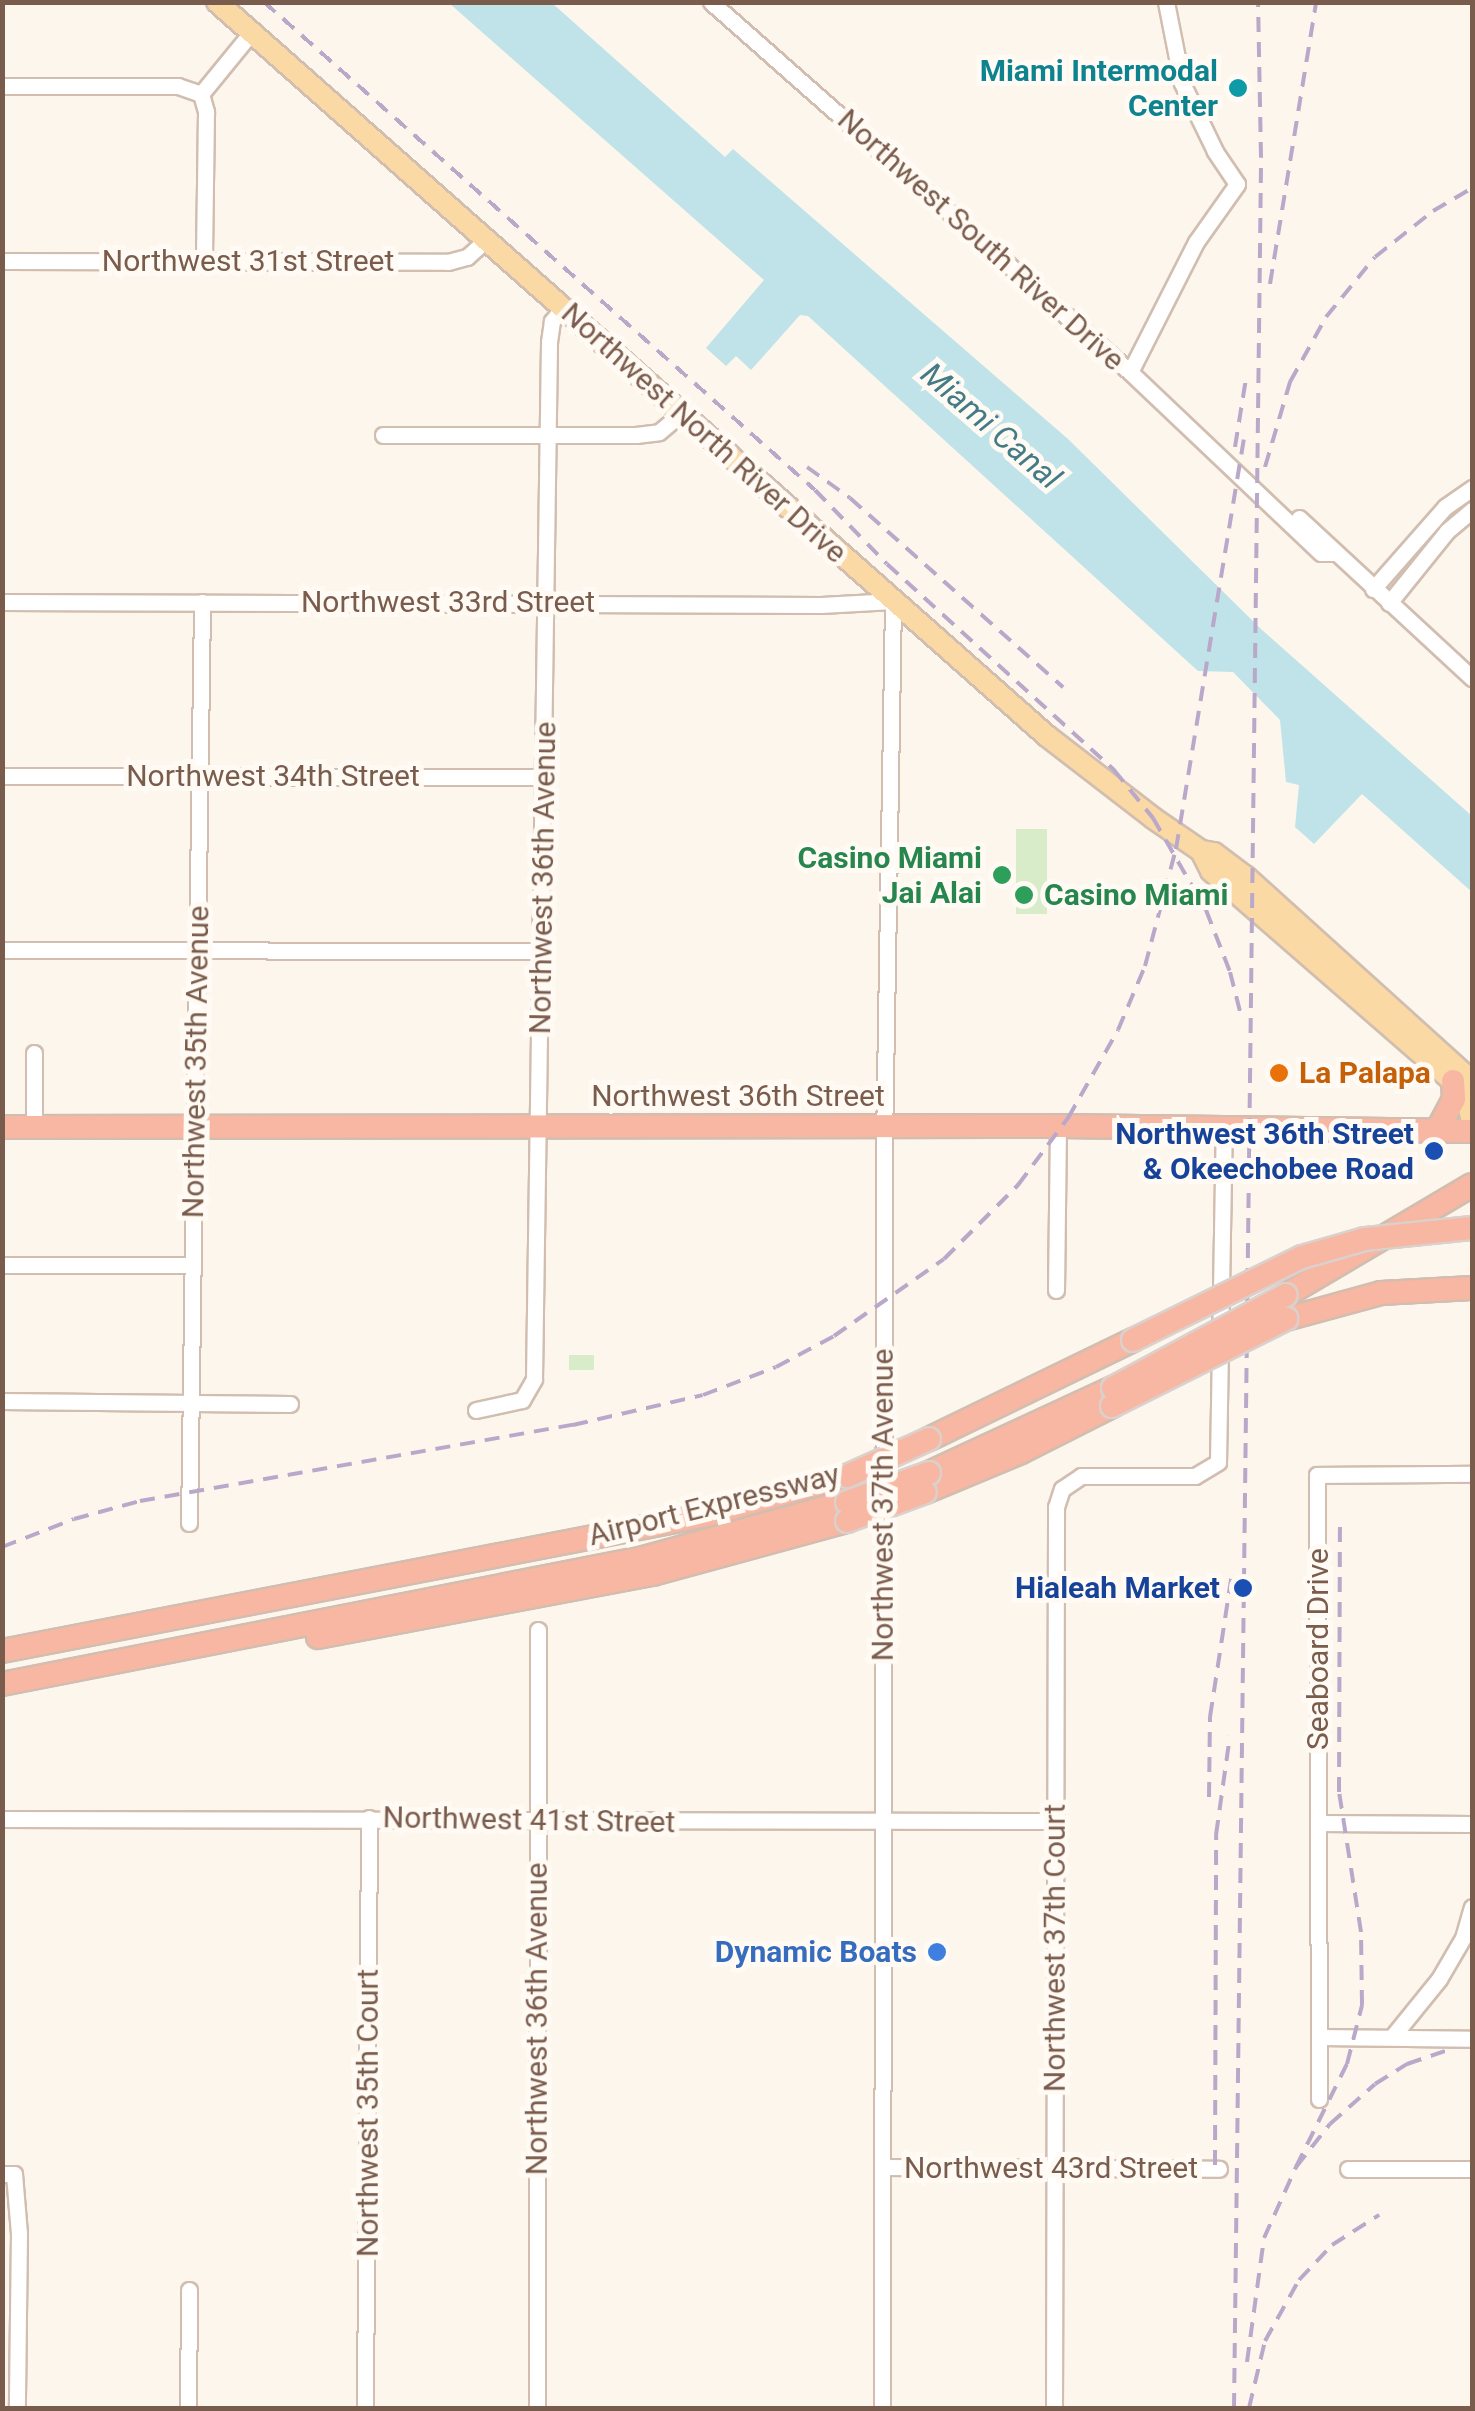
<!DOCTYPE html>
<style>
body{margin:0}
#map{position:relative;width:1475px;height:2411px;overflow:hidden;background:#fdf6ec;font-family:Roboto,sans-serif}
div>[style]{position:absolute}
.green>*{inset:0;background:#d8ecc9;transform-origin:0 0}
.water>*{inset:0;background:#bfe3e8}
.roads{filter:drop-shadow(2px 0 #d1beb0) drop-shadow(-2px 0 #d1beb0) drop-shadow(0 2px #d1beb0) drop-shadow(0 -2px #d1beb0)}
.minor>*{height:15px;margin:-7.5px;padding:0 7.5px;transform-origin:7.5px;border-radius:7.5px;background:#fff}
.major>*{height:20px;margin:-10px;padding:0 10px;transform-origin:10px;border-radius:10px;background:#fbd9a5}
.highway>*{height:22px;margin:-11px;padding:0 11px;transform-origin:11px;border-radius:11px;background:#f7b7a3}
.rail>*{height:4px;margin-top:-2px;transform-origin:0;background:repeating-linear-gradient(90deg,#b9a8c9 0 15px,transparent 0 25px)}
.bridges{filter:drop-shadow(2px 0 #dad1cd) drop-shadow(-2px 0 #dad1cd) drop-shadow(0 2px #dad1cd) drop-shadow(0 -2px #dad1cd)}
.highway-bridge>*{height:22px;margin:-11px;padding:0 11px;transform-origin:11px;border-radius:11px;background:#f7b7a3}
.dots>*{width:28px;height:28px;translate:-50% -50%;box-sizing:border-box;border:5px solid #fffaf3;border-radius:50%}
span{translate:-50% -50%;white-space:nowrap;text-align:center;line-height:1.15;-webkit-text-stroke:10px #fffaf3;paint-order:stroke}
.culture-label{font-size:30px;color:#0d838f;font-weight:700}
.right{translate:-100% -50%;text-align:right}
.street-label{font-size:30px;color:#7a5c4d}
.leisure-label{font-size:30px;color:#27864d;font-weight:700}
.left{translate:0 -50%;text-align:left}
.food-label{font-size:30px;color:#c56008;font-weight:700}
.transit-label{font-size:30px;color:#164399;font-weight:700}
.shop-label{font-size:30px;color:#366cbe;font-weight:700}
.water-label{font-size:32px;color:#437c86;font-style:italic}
.frame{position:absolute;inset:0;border:5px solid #7a5c4d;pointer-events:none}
</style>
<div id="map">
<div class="green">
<div style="left:1016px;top:829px;width:31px;height:85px"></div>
<div style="left:569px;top:1355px;width:25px;height:15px"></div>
</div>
<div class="water">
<div style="clip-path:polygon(449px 3px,552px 3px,725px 157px,733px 149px,1068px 439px,1262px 630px,1472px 816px,1472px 892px,1362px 794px,1314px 844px,1295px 827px,1299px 785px,1286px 782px,1280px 720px,1233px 672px,1198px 671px,808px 316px,800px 315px,751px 370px,736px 356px,726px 366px,706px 348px,764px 280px)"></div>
</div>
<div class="roads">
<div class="minor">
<div style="left:711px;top:2px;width:559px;rotate:41.45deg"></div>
<div style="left:1130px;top:372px;width:263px;rotate:43.5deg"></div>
<div style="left:1321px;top:553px;width:13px"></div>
<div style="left:2px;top:86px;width:176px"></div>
<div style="left:178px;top:86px;width:24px;rotate:19deg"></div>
<div style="left:201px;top:94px;width:19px;rotate:74deg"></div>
<div style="left:206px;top:112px;width:150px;rotate:90.8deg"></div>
<div style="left:201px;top:94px;width:79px;rotate:-50.7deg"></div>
<div style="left:2px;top:261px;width:446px;rotate:0.1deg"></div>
<div style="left:448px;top:262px;width:20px;rotate:-15deg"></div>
<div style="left:467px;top:257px;width:25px;rotate:-42deg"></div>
<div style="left:1130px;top:372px;width:146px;rotate:-63.1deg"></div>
<div style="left:1196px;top:242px;width:71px;rotate:-54.7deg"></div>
<div style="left:1237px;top:184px;width:40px;rotate:-124deg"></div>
<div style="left:1215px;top:151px;width:76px;rotate:-115.9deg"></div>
<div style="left:1182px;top:83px;width:83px;rotate:-101.2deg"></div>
<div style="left:383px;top:435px;width:253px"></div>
<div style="left:636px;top:435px;width:23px;rotate:-7deg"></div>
<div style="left:659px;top:432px;width:30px;rotate:-40deg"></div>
<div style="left:1299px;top:518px;width:236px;rotate:42.8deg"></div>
<div style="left:1373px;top:589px;width:109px;rotate:-48.7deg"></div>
<div style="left:1445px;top:507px;width:33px;rotate:-35deg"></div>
<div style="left:2px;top:602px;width:819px;rotate:0.21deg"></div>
<div style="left:821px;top:605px;width:72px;rotate:-3.2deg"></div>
<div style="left:893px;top:601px;width:543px;rotate:90.95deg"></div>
<div style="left:884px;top:1144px;width:1264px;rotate:90.09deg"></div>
<div style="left:1389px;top:603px;width:92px;rotate:-51.1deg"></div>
<div style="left:1447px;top:531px;width:33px;rotate:-40deg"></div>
<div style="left:2px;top:776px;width:542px;rotate:0.11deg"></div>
<div style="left:2px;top:950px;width:540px;rotate:0.11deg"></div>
<div style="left:34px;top:1127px;width:74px;rotate:-90deg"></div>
<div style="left:2px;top:1265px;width:191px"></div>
<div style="left:1056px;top:1290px;width:164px;rotate:-89.3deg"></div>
<div style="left:2px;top:1401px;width:288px;rotate:0.6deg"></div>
<div style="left:476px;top:1410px;width:47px;rotate:-12.3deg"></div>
<div style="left:522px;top:1400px;width:24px;rotate:-60deg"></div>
<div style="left:534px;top:1379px;width:1037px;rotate:-89.17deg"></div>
<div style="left:549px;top:342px;width:21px;rotate:-82deg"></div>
<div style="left:552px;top:321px;width:17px;rotate:-50deg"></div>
<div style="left:189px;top:1523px;width:921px;rotate:-89.19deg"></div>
<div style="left:2px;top:1819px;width:1054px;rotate:0.11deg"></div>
<div style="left:1319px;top:1823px;width:153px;rotate:0.4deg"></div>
<div style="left:1319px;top:2037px;width:153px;rotate:0.7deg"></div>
<div style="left:1392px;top:2037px;width:75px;rotate:-51deg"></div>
<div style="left:1439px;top:1979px;width:48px;rotate:-59.7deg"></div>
<div style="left:1463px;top:1938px;width:32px;rotate:-74deg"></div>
<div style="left:1319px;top:2099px;width:624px;rotate:-90.18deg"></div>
<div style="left:1317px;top:1475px;width:155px;rotate:-0.4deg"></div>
<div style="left:883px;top:2167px;width:336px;rotate:0.3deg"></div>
<div style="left:1348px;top:2169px;width:124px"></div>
<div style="left:2px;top:2174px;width:12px"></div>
<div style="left:14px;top:2174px;width:59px;rotate:85.2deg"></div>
<div style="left:19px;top:2233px;width:175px;rotate:90.7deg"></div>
<div style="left:188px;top:2408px;width:118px;rotate:-89.5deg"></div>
<div style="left:365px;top:2408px;width:590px;rotate:-89.61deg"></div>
<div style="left:537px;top:2408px;width:778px;rotate:-89.93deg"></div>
<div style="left:1054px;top:2408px;width:901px;rotate:-89.87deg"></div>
<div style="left:1056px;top:1507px;width:19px;rotate:-72deg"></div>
<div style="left:1062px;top:1489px;width:23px;rotate:-34deg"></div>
<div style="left:1081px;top:1476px;width:114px"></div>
<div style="left:1195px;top:1476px;width:27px;rotate:-31deg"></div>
<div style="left:1218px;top:1462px;width:335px;rotate:-89deg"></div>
</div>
<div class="major">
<div style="left:217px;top:2px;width:1108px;rotate:41.49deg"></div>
<div style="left:1047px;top:736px;width:134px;rotate:37.7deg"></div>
<div style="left:1153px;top:818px;width:58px;rotate:34.5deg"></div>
<div style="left:1201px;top:851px;width:13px;rotate:9deg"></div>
<div style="left:1214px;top:853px;width:39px;rotate:37deg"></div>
<div style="left:1245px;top:876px;width:306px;rotate:42.1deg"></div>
<div style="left:1201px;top:851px;width:22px;rotate:63deg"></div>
<div style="left:1211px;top:871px;width:320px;rotate:41deg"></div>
<div style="left:1453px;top:1081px;width:24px;rotate:54deg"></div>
<div style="left:1467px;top:1100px;width:23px;rotate:77deg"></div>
</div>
<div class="highway">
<div style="left:2px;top:1127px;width:1056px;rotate:-0.05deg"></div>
<div style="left:1058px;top:1126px;width:414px;rotate:0.7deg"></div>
<div style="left:1437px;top:1131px;width:36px;rotate:-62deg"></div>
<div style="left:1454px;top:1099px;width:18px;rotate:-93deg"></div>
<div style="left:1286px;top:1295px;width:216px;rotate:-30.6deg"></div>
<div style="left:1286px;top:1319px;width:98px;rotate:-15.3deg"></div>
<div style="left:1381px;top:1293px;width:91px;rotate:-3.1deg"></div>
<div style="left:929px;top:1439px;width:227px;rotate:-25.9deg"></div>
<div style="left:929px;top:1473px;width:203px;rotate:-24.8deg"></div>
<div style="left:925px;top:1492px;width:104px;rotate:-22.6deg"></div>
<div style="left:1021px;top:1452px;width:102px;rotate:-26.8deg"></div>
<div style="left:318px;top:1637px;width:341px;rotate:-10.7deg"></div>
<div style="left:653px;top:1574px;width:201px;rotate:-15.3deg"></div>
<div style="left:2px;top:1651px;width:718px;rotate:-10.92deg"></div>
<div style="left:707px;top:1515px;width:145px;rotate:-15.6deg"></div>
<div style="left:2px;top:1684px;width:653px;rotate:-11.12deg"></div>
<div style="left:643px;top:1558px;width:212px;rotate:-15.4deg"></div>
</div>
</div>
<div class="rail">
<div style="left:264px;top:2px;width:736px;rotate:41.53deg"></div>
<div style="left:815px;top:490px;width:103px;rotate:45.8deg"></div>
<div style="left:887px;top:564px;width:307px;rotate:42.2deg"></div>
<div style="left:1114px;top:770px;width:62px;rotate:50.9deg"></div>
<div style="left:1153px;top:818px;width:106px;rotate:60.1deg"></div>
<div style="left:1206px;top:910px;width:66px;rotate:68.8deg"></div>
<div style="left:1230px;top:972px;width:44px;rotate:75.7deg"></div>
<div style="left:1270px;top:284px;width:286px;rotate:-80.7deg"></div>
<div style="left:1235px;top:447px;width:70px;rotate:-80.9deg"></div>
<div style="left:807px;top:467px;width:53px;rotate:35.8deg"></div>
<div style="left:850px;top:498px;width:285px;rotate:41.6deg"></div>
<div style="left:1265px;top:467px;width:89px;rotate:-73.6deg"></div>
<div style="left:1290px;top:382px;width:74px;rotate:-61deg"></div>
<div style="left:1326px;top:317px;width:77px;rotate:-50.8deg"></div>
<div style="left:1375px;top:257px;width:74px;rotate:-38.4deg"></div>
<div style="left:1433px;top:211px;width:45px;rotate:-30.5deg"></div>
<div style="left:2px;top:1547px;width:77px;rotate:-21.3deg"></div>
<div style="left:74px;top:1519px;width:68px;rotate:-15.3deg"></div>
<div style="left:140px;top:1501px;width:440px;rotate:-10deg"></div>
<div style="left:573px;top:1425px;width:133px;rotate:-13deg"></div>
<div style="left:703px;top:1395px;width:78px;rotate:-21deg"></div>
<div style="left:776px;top:1367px;width:66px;rotate:-28.1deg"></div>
<div style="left:834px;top:1336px;width:134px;rotate:-35deg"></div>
<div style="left:944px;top:1259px;width:105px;rotate:-45deg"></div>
<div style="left:1018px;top:1185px;width:84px;rotate:-53.3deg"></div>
<div style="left:1068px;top:1118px;width:101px;rotate:-60.4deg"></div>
<div style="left:1118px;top:1030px;width:69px;rotate:-67.1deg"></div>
<div style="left:1145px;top:966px;width:121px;rotate:-75.2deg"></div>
<div style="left:1176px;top:849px;width:423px;rotate:-80.6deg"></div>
<div style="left:1209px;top:1797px;width:80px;rotate:-89.3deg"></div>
<div style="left:1210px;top:1717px;width:146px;rotate:-81.3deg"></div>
<div style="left:1215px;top:2165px;width:330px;rotate:-89.8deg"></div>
<div style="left:1216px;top:1835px;width:100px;rotate:-82deg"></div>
<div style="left:1296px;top:2167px;width:115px;rotate:-63.7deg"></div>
<div style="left:1347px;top:2064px;width:61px;rotate:-75.7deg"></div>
<div style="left:1362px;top:2005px;width:73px;rotate:-90.8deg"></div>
<div style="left:1361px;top:1932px;width:142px;rotate:-98.9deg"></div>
<div style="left:1339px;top:1792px;width:269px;rotate:-89.8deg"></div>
<div style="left:1247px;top:2362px;width:125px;rotate:-82.2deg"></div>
<div style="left:1264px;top:2238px;width:78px;rotate:-65.7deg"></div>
<div style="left:1296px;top:2167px;width:55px;rotate:-51.7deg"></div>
<div style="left:1330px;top:2124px;width:60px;rotate:-41.6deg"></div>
<div style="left:1375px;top:2084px;width:38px;rotate:-32deg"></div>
<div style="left:1407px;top:2064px;width:43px;rotate:-18.9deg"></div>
<div style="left:1234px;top:2408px;width:2251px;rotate:-89.31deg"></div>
<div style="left:1261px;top:157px;width:155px;rotate:-91.1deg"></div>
<div style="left:1249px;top:2408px;width:69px;rotate:-76.6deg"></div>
<div style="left:1265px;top:2341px;width:70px;rotate:-60.9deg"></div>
<div style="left:1299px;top:2280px;width:48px;rotate:-46.7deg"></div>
<div style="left:1332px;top:2245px;width:56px;rotate:-32.6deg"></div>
</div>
<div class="bridges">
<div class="highway-bridge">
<div style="left:1133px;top:1340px;width:188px;rotate:-26.2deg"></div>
<div style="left:1302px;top:1257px;width:66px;rotate:-15.9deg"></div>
<div style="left:1365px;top:1239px;width:108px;rotate:-5.9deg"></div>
<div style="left:1113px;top:1388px;width:196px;rotate:-28.3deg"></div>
<div style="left:1112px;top:1406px;width:195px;rotate:-26.6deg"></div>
<div style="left:847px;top:1476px;width:90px;rotate:-24.3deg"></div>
<div style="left:847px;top:1502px;width:87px;rotate:-19.5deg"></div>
<div style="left:847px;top:1521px;width:83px;rotate:-20.4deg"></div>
</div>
</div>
<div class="dots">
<div style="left:1238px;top:88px;background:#0f9aa8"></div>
<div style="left:1002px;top:875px;background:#2e9e5b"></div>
<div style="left:1024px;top:895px;background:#2e9e5b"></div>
<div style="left:1279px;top:1073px;background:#e8710a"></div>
<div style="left:1434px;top:1151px;background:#1a4fb4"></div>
<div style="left:1243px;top:1588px;background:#1a4fb4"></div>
<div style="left:937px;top:1952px;background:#3f7fe0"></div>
</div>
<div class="culture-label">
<span class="right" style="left:1218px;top:88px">Miami Intermodal<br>Center</span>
</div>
<div class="street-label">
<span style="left:981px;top:240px;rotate:42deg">Northwest South River Drive</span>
<span style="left:248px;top:261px">Northwest 31st Street</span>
<span style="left:704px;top:433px;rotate:42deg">Northwest North River Drive</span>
<span style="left:448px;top:602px">Northwest 33rd Street</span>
<span style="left:273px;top:776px">Northwest 34th Street</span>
<span style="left:543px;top:878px;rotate:-89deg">Northwest 36th Avenue</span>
<span style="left:196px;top:1062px;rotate:-89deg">Northwest 35th Avenue</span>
<span style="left:738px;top:1096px">Northwest 36th Street</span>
<span style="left:714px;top:1505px;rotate:-14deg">Airport Expressway</span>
<span style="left:883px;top:1505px;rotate:-90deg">Northwest 37th Avenue</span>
<span style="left:1318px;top:1649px;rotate:-90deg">Seaboard Drive</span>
<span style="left:529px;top:1820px;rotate:1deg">Northwest 41st Street</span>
<span style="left:1055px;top:1948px;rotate:-90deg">Northwest 37th Court</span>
<span style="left:537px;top:2019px;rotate:-90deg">Northwest 36th Avenue</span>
<span style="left:368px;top:2113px;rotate:-90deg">Northwest 35th Court</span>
<span style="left:1051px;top:2168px">Northwest 43rd Street</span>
</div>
<div class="leisure-label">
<span class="right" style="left:982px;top:875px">Casino Miami<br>Jai Alai</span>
<span class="left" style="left:1044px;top:895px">Casino Miami</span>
</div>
<div class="food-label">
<span class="left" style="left:1299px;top:1073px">La Palapa</span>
</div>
<div class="transit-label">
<span class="right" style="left:1414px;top:1151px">Northwest 36th Street<br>&amp; Okeechobee Road</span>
<span class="right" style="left:1220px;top:1588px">Hialeah Market</span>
</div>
<div class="shop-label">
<span class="right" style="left:917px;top:1952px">Dynamic Boats</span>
</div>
<div class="water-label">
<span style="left:991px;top:426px;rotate:41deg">Miami Canal</span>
</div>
<div class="frame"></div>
</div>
